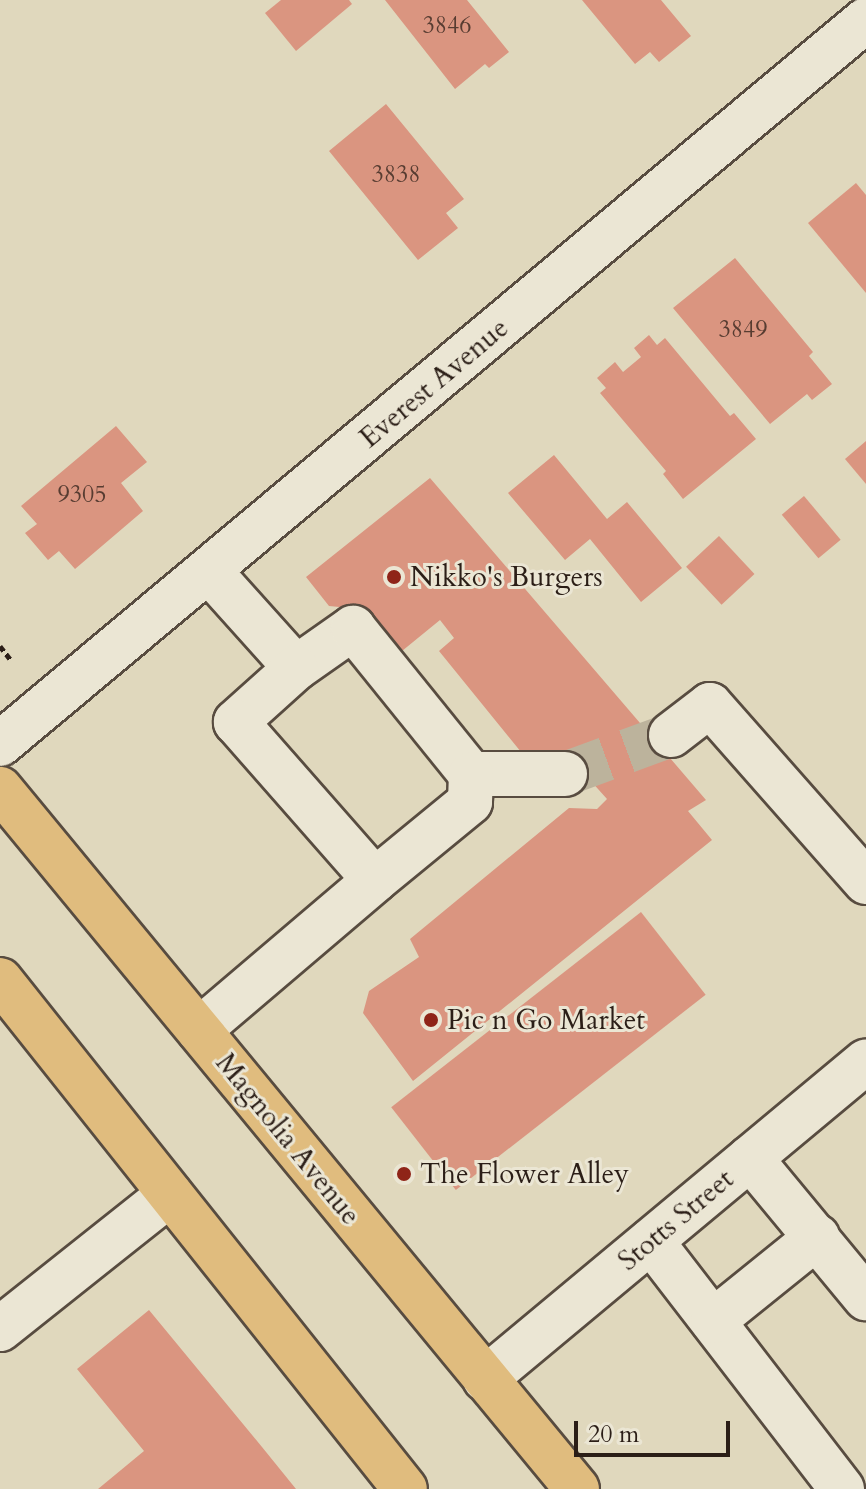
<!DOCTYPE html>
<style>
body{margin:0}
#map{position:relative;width:866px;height:1489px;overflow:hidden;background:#e0d8bd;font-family:Cardo,serif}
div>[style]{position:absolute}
.building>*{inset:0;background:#da9580;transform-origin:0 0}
.minor-tunnel>*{height:44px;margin-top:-22px;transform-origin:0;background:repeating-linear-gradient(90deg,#bcb39c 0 44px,transparent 0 66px)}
.path>*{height:5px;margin-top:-2.5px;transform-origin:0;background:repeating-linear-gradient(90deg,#2b1e17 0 6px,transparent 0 10px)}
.roads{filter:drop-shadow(2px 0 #584c40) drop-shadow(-2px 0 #584c40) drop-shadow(0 2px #584c40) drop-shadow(0 -2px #584c40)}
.minor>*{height:44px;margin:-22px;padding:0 22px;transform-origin:22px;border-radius:22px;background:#ebe6d4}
.major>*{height:44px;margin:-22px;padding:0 22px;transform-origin:22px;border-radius:22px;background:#e0bc7e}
.dots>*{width:22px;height:22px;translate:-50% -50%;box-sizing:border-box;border:4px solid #ebe6d4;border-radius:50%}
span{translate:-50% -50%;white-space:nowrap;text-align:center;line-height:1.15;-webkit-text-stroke:6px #ebe6d4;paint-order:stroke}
.number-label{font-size:24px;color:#573c31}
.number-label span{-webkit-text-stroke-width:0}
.street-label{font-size:28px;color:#2b1e17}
.poi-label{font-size:28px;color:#2b1e17}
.left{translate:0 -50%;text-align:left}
.scale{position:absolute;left:574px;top:1421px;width:156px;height:36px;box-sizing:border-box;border:4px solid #2b1e17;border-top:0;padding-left:10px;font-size:24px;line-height:28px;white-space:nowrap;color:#2b1e17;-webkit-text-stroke:6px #ebe6d4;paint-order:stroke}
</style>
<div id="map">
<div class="building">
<div style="clip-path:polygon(281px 0,349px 0,352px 4px,296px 51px,265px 13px)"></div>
<div style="clip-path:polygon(385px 0,467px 0,509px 52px,489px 68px,485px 64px,455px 89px)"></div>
<div style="clip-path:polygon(582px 0,661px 0,691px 36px,659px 62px,650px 52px,635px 64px)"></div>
<div style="clip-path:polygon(386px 104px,464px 199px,446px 213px,458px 228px,418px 260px,329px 151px)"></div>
<div style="clip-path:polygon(856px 183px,866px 195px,866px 293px,808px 223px)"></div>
<div style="clip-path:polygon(735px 258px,813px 352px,809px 356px,832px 384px,812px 400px,807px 394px,770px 424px,673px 308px)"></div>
<div style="clip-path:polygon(649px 335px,657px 345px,665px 338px,730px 416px,734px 413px,756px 439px,683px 499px,663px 474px,666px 471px,600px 393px,606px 388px,597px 378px,615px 362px,623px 372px,641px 357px,634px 348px)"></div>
<div style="clip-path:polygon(116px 426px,147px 462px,121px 483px,143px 511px,75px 569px,59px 551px,48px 560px,25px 533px,37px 524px,21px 506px)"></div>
<div style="clip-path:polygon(866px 441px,866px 484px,845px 459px)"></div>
<div style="clip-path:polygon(554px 455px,607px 519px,627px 502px,682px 568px,641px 602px,590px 539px,565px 560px,508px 493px)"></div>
<div style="clip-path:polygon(430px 478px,706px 800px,688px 811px,712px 840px,413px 1081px,363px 1013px,369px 991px,419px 957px,410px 939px,569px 808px,597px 809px,607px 799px,572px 760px,530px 763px,439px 651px,454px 638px,440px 620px,402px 651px,378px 643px,350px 608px,329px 606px,306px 577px)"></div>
<div style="left:804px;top:496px;width:57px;height:29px;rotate:50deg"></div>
<div style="left:719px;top:536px;width:52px;height:45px;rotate:47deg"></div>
<div style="left:641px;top:912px;width:105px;height:317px;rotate:52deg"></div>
<div style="clip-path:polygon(149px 1310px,262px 1447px,296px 1489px,98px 1489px,144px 1451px,77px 1369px)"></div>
</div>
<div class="minor-tunnel">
<div style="left:565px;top:774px;width:113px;rotate:-20.2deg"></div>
</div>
<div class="path">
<div style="left:0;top:646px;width:18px;rotate:52deg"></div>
</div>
<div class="roads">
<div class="minor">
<div style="left:209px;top:571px;width:130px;rotate:48.1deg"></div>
<div style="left:296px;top:668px;width:70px;rotate:-35.1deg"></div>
<div style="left:353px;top:628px;width:188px;rotate:51.1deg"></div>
<div style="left:471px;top:774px;width:94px"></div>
<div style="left:296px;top:668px;width:81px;rotate:138deg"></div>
<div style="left:236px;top:722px;width:210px;rotate:48.7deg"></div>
<div style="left:375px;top:880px;width:123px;rotate:-39.4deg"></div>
<div style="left:470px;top:802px;width:28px;rotate:-88deg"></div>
<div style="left:671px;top:735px;width:49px;rotate:-37.6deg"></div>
<div style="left:710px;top:705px;width:236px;rotate:48.6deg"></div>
<div style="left:0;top:744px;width:1129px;rotate:-39.9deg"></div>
<div style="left:199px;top:1030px;width:231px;rotate:-40.4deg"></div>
<div style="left:750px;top:1158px;width:182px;rotate:50.4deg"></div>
<div style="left:651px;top:1241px;width:313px;rotate:52.4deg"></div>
<div style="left:713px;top:1321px;width:134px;rotate:-38.9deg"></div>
<div style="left:0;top:1329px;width:217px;rotate:-38.5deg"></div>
<div style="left:485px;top:1379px;width:496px;rotate:-39.8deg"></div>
</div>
<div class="major">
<div style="left:0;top:789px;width:907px;rotate:50.5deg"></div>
<div style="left:0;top:980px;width:650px;rotate:51.49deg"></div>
</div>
</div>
<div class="dots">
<div style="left:394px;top:577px;background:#8f2418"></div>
<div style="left:431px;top:1020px;background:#8f2418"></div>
<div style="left:404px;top:1174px;background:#8f2418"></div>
</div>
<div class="number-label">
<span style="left:447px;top:26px">3846</span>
<span style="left:396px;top:175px">3838</span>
<span style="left:743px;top:330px">3849</span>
<span style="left:82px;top:495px">9305</span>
</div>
<div class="street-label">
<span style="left:434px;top:383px;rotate:-40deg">Everest Avenue</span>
<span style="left:288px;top:1139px;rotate:51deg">Magnolia Avenue</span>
<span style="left:676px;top:1220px;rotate:-40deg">Stotts Street</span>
</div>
<div class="poi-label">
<span class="left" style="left:410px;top:577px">Nikko's Burgers</span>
<span class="left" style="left:447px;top:1020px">Pic n Go Market</span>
<span class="left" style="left:420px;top:1174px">The Flower Alley</span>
</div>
<div class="scale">20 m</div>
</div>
